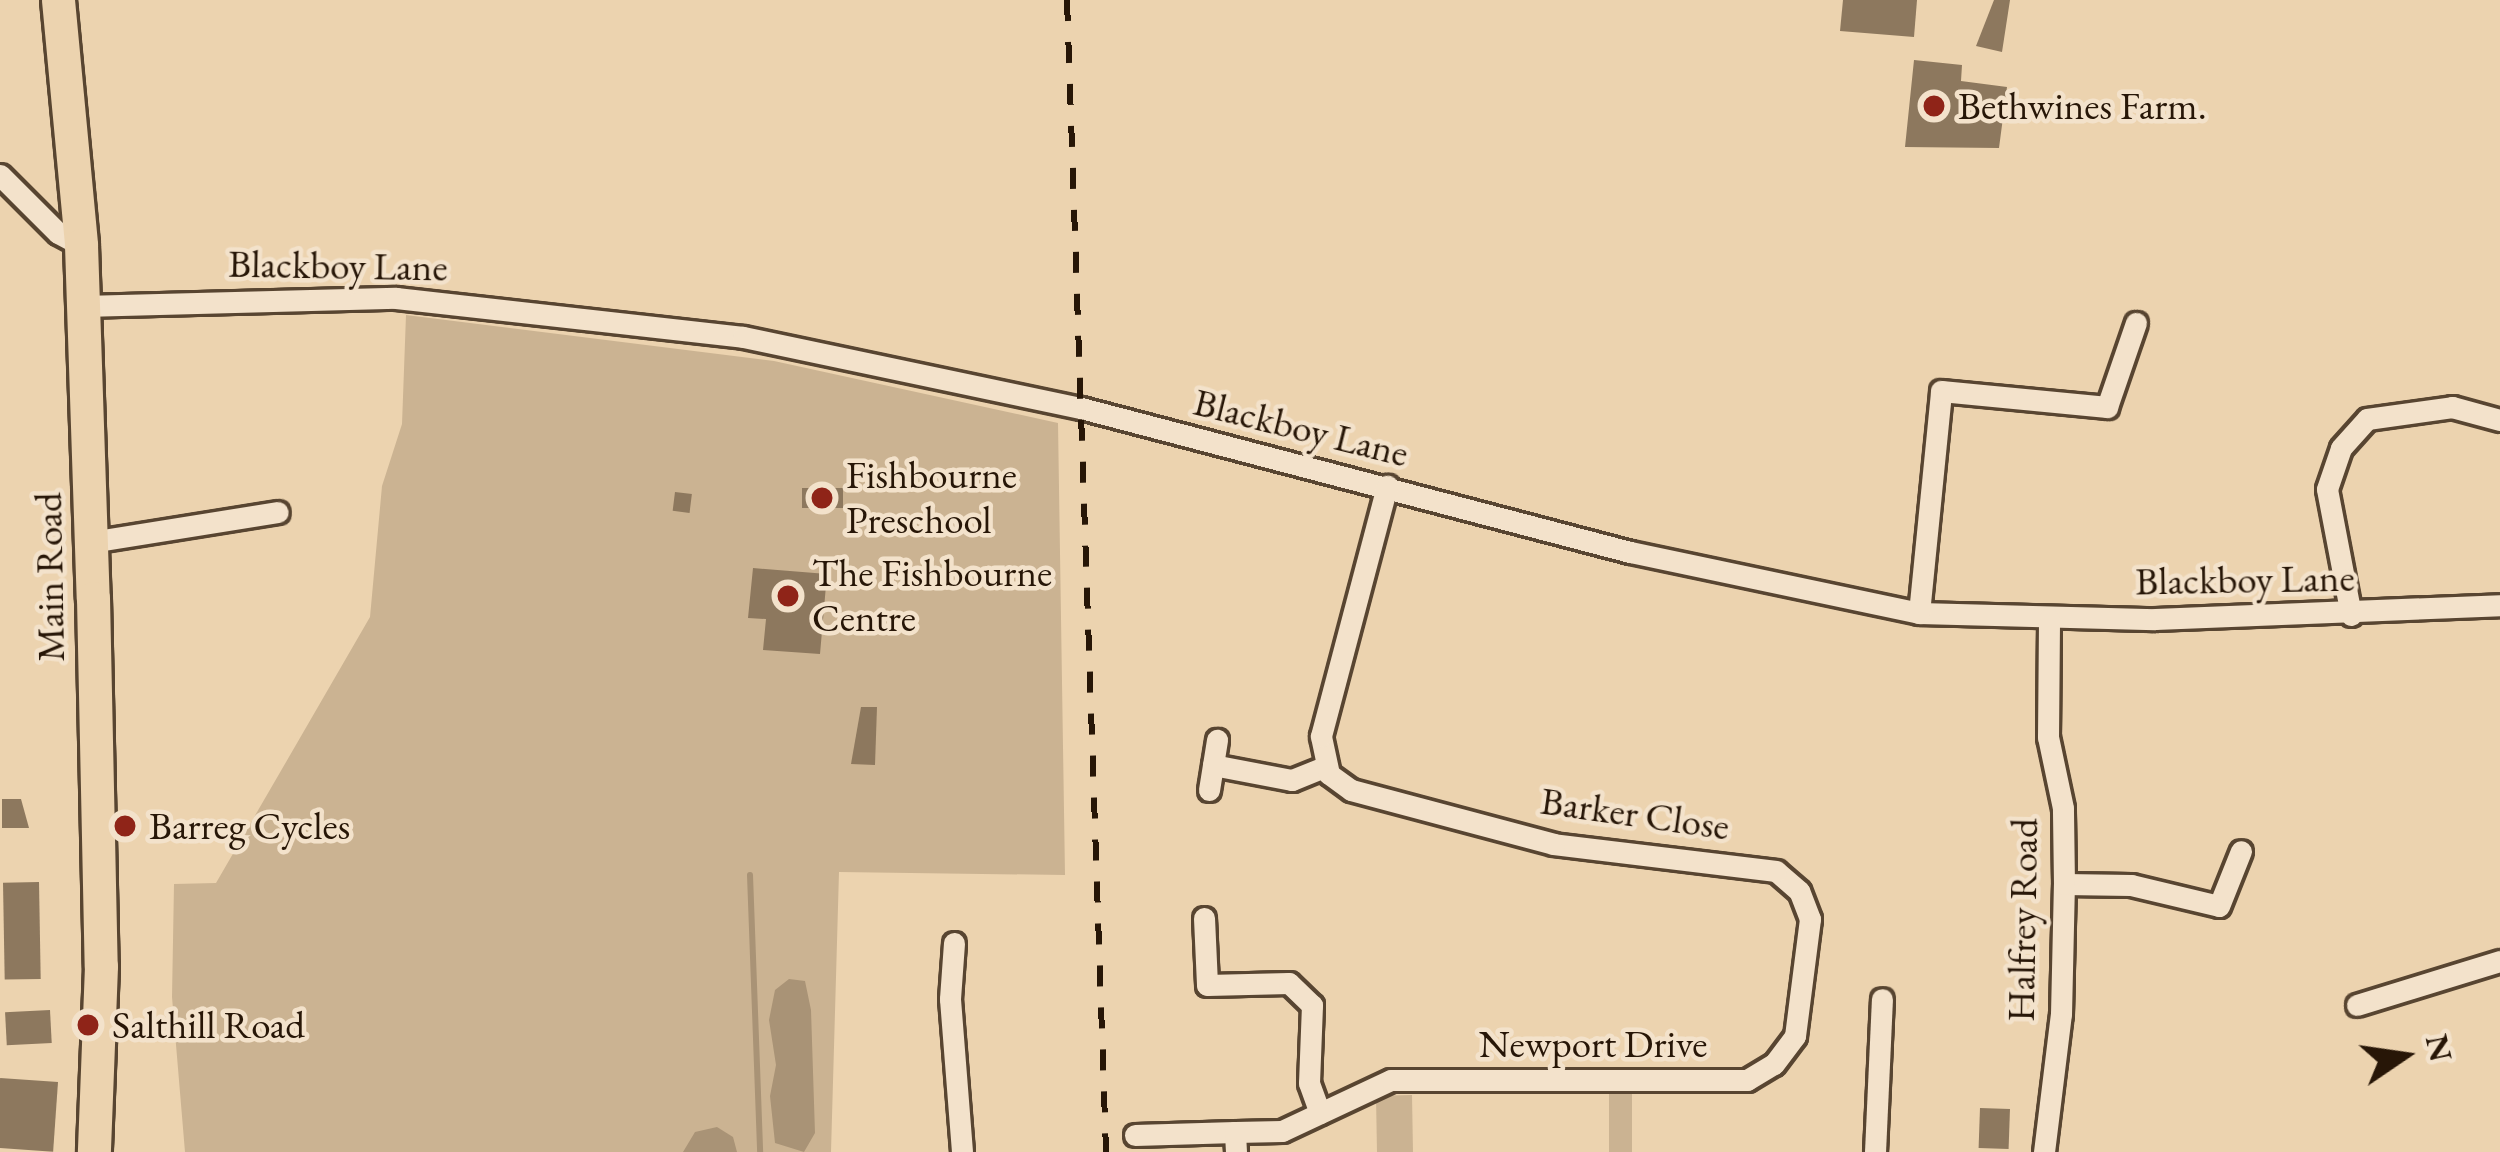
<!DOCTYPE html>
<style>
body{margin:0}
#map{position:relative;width:2500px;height:1152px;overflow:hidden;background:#ecd3af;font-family:"EB Garamond",serif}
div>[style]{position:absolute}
.green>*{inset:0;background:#cbb392;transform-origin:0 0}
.water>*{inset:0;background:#a99376}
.stream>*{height:6px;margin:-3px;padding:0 3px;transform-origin:3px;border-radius:3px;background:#a99376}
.building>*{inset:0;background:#8d785e;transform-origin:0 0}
.roads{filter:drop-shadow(3px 0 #584531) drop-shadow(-3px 0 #584531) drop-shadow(0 3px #584531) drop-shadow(0 -3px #584531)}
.minor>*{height:21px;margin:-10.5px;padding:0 10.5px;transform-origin:10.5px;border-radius:10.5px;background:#f3e2cb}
.primary>*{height:33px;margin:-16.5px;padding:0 16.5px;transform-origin:16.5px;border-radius:16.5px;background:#ecd3af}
.rail>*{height:6px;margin-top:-3px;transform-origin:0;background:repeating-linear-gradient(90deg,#271607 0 21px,transparent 0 42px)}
.dots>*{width:33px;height:33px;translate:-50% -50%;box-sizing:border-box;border:6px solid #f3e2cb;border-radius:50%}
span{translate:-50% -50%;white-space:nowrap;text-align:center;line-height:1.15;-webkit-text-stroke:9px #f3e2cb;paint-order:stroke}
.poi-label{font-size:39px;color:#271607}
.left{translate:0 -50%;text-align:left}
.street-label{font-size:39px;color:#271607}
.north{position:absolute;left:2344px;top:996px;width:120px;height:120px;-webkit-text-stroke:9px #f3e2cb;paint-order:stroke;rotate:77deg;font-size:33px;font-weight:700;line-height:48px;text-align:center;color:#271607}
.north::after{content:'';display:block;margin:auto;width:42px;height:54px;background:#271607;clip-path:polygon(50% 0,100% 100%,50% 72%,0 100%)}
</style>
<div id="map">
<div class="green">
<div style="clip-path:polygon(406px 315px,774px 361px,1058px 423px,1065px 875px,839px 872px,831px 1152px,185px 1152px,172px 997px,174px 884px,216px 883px,370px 617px,382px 486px,402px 424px)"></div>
<div style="left:1609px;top:1093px;width:23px;height:59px"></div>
<div style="left:1412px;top:1095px;width:57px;height:36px;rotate:89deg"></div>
</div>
<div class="water">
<div style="clip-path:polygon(789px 979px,805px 981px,811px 1010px,815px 1133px,804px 1152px,775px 1143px,770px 1096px,776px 1065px,769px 1020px,775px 990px)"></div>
<div style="clip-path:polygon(717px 1127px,733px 1137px,737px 1152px,683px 1152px,695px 1132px)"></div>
</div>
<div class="stream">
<div style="left:750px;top:875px;width:277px;rotate:87.9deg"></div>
</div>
<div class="building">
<div style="clip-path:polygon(1843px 0,1917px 0,1914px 37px,1840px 31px)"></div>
<div style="clip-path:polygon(1994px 0,2010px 0,2002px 52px,1976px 46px)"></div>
<div style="clip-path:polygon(1914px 60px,1962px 65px,1961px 81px,2007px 87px,1999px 148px,1905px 147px)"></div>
<div style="left:802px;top:488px;width:41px;height:20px"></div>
<div style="left:675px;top:492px;width:17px;height:19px;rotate:7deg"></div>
<div style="clip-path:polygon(753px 568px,827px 574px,820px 654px,763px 650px,766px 619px,748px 618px)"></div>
<div style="clip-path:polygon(861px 707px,877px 707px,875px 765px,851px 764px)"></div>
<div style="clip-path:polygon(2px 799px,21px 799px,29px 828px,2px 828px)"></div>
<div style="left:39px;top:882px;width:97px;height:36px;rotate:89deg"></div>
<div style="left:50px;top:1010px;width:33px;height:45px;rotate:87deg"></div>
<div style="left:58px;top:1082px;width:70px;height:58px;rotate:94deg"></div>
<div style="left:1980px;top:1108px;width:30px;height:40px;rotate:2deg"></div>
</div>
<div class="roads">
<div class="minor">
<div style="left:0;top:175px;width:82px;rotate:45deg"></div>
<div style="left:58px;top:233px;width:26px;rotate:28deg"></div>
<div style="left:83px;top:306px;width:313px;rotate:-1.5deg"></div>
<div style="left:396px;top:298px;width:349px;rotate:6.4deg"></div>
<div style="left:743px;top:337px;width:345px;rotate:11.9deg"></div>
<div style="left:1081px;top:408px;width:568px;rotate:14.7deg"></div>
<div style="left:1630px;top:552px;width:295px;rotate:11.9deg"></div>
<div style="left:1919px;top:613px;width:236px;rotate:1.5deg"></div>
<div style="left:2155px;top:619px;width:345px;rotate:-2.3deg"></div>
<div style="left:91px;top:542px;width:189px;rotate:-9.1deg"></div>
<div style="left:1919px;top:613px;width:223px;rotate:-84.3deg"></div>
<div style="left:1941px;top:391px;width:167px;rotate:5.5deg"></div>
<div style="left:2107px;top:407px;width:89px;rotate:-71deg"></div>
<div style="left:2351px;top:615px;width:128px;rotate:-100.8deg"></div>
<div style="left:2327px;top:489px;width:43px;rotate:-71.1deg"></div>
<div style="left:2341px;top:448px;width:39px;rotate:-48deg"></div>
<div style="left:2367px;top:419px;width:86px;rotate:-8deg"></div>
<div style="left:2452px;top:407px;width:50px;rotate:15.2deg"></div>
<div style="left:1213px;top:765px;width:80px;rotate:10.8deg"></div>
<div style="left:1292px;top:780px;width:37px;rotate:-22deg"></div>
<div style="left:1209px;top:790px;width:51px;rotate:-80.9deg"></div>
<div style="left:2064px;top:884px;width:67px;rotate:0.9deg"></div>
<div style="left:2131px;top:885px;width:90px;rotate:13.4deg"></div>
<div style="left:2219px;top:906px;width:59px;rotate:-68.2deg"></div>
<div style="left:1204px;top:918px;width:67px;rotate:87.4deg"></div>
<div style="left:1207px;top:985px;width:82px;rotate:-1.4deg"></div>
<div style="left:1289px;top:983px;width:32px;rotate:44deg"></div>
<div style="left:1312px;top:1005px;width:78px;rotate:92.2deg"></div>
<div style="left:1309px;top:1083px;width:32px;rotate:70deg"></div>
<div style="left:954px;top:943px;width:56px;rotate:94.1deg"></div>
<div style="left:950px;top:999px;width:153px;rotate:85.5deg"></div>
<div style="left:2357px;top:1005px;width:150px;rotate:-17.1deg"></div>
<div style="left:1135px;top:1135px;width:100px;rotate:-1.7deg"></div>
<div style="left:1236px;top:1152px;width:20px;rotate:-93deg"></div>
<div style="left:1235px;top:1132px;width:47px;rotate:-1.2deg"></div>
<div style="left:1282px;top:1131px;width:120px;rotate:-25.1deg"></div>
<div style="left:1391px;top:1080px;width:356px"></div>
<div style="left:1747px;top:1080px;width:31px;rotate:-31deg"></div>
<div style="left:1774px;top:1064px;width:35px;rotate:-53deg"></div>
<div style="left:1795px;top:1036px;width:118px;rotate:-82.7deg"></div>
<div style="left:1810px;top:919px;width:30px;rotate:-111deg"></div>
<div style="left:1799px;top:891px;width:30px;rotate:-139deg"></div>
<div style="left:1776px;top:871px;width:224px;rotate:-173.1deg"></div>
<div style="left:1554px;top:844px;width:210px;rotate:-165.1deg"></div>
<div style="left:1351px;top:790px;width:27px;rotate:-144deg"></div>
<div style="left:1329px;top:774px;width:39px;rotate:-102deg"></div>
<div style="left:1321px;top:736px;width:259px;rotate:-75.2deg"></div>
<div style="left:1875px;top:1152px;width:153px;rotate:-87.4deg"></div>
<div style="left:2044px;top:1152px;width:139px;rotate:-83deg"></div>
<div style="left:2061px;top:1014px;width:130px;rotate:-88.7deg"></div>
<div style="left:2064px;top:884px;width:76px;rotate:-90.8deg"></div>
<div style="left:2063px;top:808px;width:73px;rotate:-101.9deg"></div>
<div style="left:2048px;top:737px;width:118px;rotate:-89.5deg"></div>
</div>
<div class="primary">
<div style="left:58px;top:0;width:246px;rotate:84.6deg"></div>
<div style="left:81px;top:245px;width:353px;rotate:88.1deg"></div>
<div style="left:93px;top:598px;width:368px;rotate:88.8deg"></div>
<div style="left:101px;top:966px;width:186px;rotate:92.2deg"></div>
</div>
</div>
<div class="rail">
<div style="left:1067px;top:0;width:1153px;rotate:88.06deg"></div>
</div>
<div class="dots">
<div style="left:1934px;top:106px;background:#8f2418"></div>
<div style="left:822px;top:498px;background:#8f2418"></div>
<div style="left:788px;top:596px;background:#8f2418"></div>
<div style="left:125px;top:826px;background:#8f2418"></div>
<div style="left:88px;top:1025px;background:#8f2418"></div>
</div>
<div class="poi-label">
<span class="left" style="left:1958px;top:106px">Bethwines Farm.</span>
<span class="left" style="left:846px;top:498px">Fishbourne<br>Preschool</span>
<span class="left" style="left:812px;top:596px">The Fishbourne<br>Centre</span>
<span class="left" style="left:149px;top:826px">Barreg Cycles</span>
<span class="left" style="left:112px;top:1025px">Salthill Road</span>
</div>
<div class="street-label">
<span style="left:338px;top:266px;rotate:1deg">Blackboy Lane</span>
<span style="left:1301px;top:428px;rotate:14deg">Blackboy Lane</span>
<span style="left:50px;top:577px;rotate:-91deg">Main Road</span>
<span style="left:2245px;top:580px;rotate:-1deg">Blackboy Lane</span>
<span style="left:1635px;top:814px;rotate:8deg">Barker Close</span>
<span style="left:2023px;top:920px;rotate:-89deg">Halfrey Road</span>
<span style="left:1593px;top:1044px">Newport Drive</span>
</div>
<div class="north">N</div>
</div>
